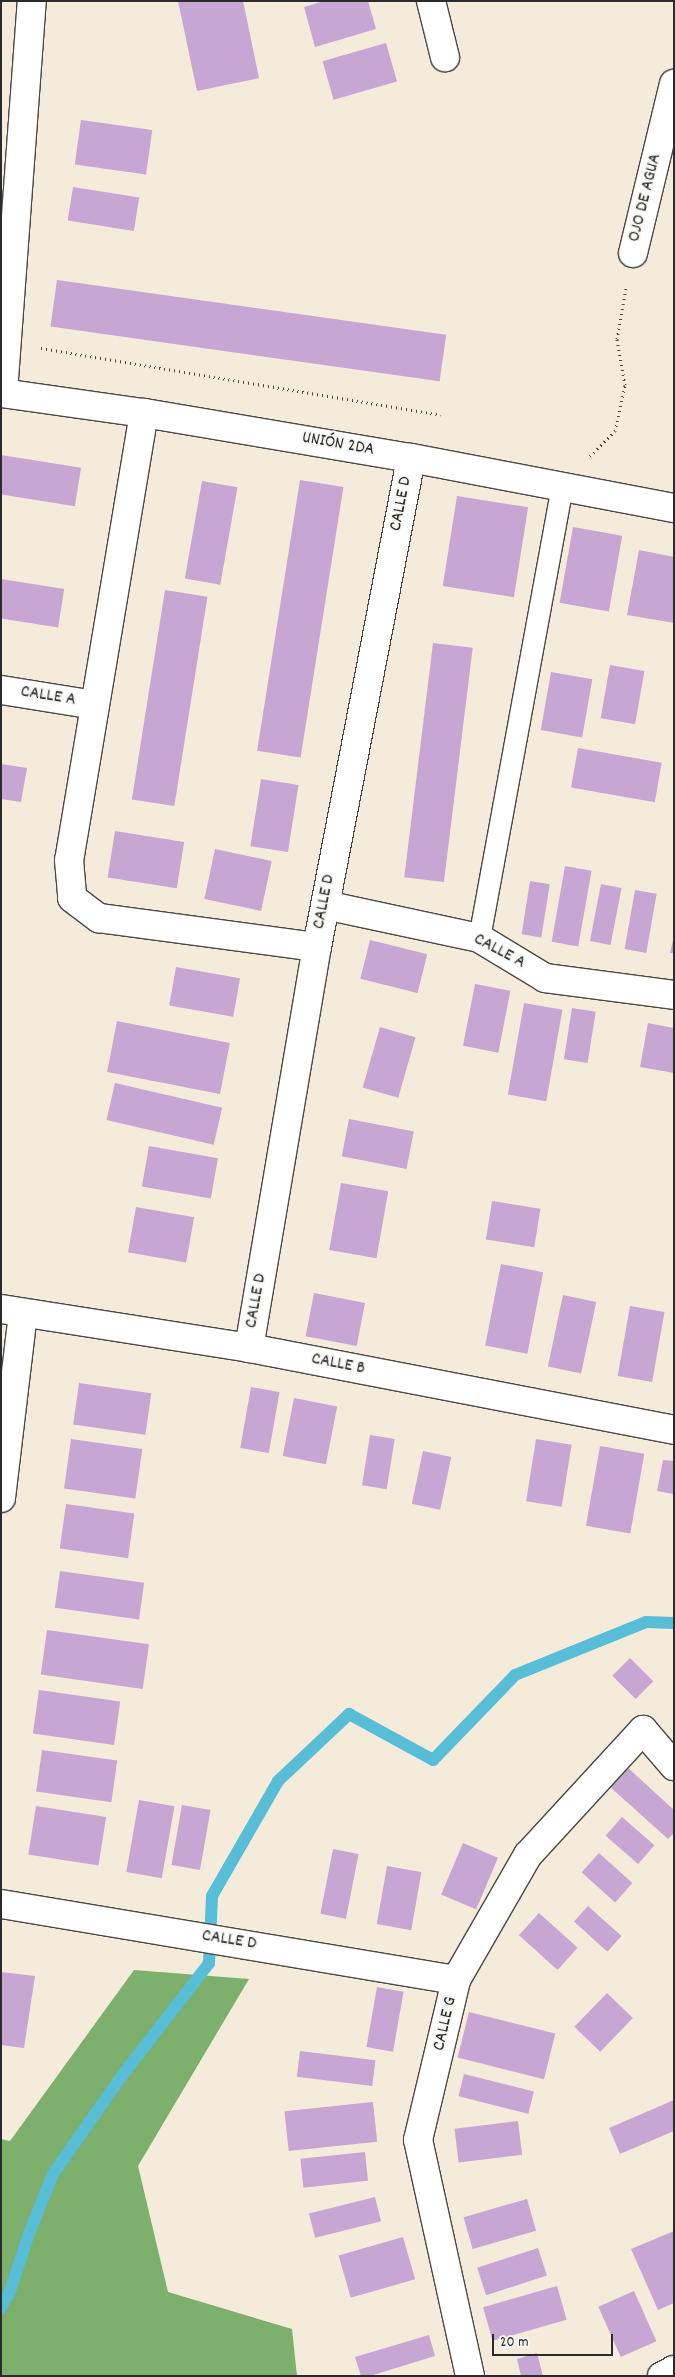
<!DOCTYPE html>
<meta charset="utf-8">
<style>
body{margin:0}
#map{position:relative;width:675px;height:2377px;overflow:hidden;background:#f5ebdb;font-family:Dekko,sans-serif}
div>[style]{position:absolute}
.forest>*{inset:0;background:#7cb06c}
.stream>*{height:12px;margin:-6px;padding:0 6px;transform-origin:6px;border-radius:6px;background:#58bdd6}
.building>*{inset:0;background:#c7a6d4;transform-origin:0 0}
.path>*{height:3px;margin-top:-1.5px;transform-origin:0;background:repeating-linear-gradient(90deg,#494845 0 1px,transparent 0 5px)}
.roads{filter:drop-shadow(1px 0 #494845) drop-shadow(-1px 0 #494845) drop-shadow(0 1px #494845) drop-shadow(0 -1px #494845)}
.service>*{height:21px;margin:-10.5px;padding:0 10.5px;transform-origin:10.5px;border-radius:10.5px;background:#fff}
.minor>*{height:28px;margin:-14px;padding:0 14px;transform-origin:14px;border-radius:14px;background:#fff}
span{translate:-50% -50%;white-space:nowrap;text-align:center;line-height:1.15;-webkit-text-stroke:4px #f6f6f2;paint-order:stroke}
.street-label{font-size:18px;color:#2b2b2b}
.frame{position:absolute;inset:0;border:2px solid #2b2b2b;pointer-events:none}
.scale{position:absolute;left:492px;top:2334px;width:121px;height:22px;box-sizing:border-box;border:2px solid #2b2b2b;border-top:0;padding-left:6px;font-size:15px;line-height:18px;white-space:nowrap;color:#2b2b2b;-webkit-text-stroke:4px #f6f6f2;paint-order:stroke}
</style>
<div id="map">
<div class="forest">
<div style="clip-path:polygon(134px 1970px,249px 1979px,138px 2166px,168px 2292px,292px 2329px,297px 2376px,1px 2376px,1px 2139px,10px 2141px)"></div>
</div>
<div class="stream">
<div style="left:1px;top:2308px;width:19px;rotate:-62deg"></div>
<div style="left:10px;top:2291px;width:63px;rotate:-71.6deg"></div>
<div style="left:30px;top:2231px;width:61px;rotate:-68deg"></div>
<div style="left:53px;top:2174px;width:118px;rotate:-55deg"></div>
<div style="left:121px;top:2077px;width:144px;rotate:-52.3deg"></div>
<div style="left:209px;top:1963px;width:67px;rotate:-87.4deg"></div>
<div style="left:212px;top:1896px;width:133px;rotate:-60.1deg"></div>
<div style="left:278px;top:1781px;width:98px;rotate:-43.3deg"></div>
<div style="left:349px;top:1714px;width:96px;rotate:28.7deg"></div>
<div style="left:433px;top:1760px;width:118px;rotate:-46deg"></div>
<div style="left:515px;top:1675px;width:141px;rotate:-22deg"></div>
<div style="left:646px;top:1622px;width:28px;rotate:2deg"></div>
</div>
<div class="building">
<div style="clip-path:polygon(178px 1px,243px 1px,259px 78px,197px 91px)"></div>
<div style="clip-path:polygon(324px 1px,368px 1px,376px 29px,315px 47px,304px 7px)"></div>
<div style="left:386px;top:43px;width:40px;height:66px;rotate:74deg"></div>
<div style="left:81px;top:120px;width:72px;height:45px;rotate:8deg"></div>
<div style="left:73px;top:187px;width:67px;height:34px;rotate:9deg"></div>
<div style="left:57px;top:280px;width:393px;height:47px;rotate:8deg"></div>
<div style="left:1px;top:455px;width:81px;height:39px;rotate:9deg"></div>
<div style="left:300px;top:480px;width:44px;height:274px;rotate:9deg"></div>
<div style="left:202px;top:481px;width:36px;height:99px;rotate:10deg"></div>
<div style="left:457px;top:496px;width:72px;height:91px;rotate:9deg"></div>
<div style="left:573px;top:527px;width:50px;height:77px;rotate:10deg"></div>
<div style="clip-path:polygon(639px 550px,674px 557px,674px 623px,627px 615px)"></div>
<div style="left:1px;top:579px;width:64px;height:39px;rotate:9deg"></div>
<div style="left:165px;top:590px;width:43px;height:212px;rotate:9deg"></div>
<div style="left:433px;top:643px;width:40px;height:236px;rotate:7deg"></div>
<div style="left:610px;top:665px;width:35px;height:54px;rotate:10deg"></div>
<div style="left:551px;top:672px;width:42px;height:59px;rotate:10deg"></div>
<div style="left:578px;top:748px;width:85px;height:40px;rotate:10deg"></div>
<div style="clip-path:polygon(1px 764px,27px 768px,21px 802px,1px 799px)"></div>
<div style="left:261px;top:779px;width:38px;height:68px;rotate:9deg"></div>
<div style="left:115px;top:831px;width:70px;height:47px;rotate:9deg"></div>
<div style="left:215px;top:849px;width:58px;height:51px;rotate:12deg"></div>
<div style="left:565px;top:866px;width:27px;height:77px;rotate:10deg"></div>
<div style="left:530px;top:881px;width:20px;height:54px;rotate:9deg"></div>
<div style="left:601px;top:884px;width:21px;height:58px;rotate:11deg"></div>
<div style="left:635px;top:890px;width:22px;height:60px;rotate:10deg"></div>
<div style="left:370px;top:940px;width:59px;height:40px;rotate:14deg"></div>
<div style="clip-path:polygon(673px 940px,674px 940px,674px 953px,670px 953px)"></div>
<div style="left:176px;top:967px;width:65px;height:39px;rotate:10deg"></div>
<div style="left:475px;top:984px;width:36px;height:63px;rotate:11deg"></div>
<div style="left:524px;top:1003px;width:39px;height:93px;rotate:10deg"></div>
<div style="left:572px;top:1008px;width:24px;height:52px;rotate:9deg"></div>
<div style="left:117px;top:1021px;width:115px;height:52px;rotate:11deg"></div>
<div style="clip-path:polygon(648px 1023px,674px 1028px,674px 1073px,640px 1067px)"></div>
<div style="left:380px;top:1027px;width:37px;height:63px;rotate:16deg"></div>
<div style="left:115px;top:1083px;width:110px;height:38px;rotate:13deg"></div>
<div style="left:349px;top:1119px;width:66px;height:38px;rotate:11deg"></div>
<div style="left:149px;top:1146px;width:70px;height:41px;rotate:10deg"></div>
<div style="left:341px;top:1183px;width:48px;height:68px;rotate:10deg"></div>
<div style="left:492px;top:1201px;width:49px;height:39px;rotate:9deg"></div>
<div style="left:136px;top:1207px;width:59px;height:46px;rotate:10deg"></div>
<div style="left:501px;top:1264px;width:43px;height:83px;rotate:11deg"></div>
<div style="left:314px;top:1293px;width:52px;height:44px;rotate:11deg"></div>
<div style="left:563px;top:1295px;width:34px;height:73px;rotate:12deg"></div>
<div style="left:630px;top:1306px;width:35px;height:71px;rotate:10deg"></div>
<div style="left:79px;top:1383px;width:73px;height:42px;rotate:8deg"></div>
<div style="left:251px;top:1387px;width:29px;height:62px;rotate:10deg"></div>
<div style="left:294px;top:1398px;width:44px;height:59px;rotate:11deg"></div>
<div style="left:370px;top:1435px;width:25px;height:51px;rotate:9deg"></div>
<div style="left:71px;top:1439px;width:72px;height:50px;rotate:8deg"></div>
<div style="left:536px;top:1439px;width:36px;height:63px;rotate:9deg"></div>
<div style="left:600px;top:1446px;width:45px;height:81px;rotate:10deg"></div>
<div style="left:423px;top:1451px;width:29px;height:54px;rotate:12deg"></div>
<div style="clip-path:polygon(663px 1460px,674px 1461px,673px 1494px,657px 1491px)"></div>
<div style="left:66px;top:1504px;width:69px;height:45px;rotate:8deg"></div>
<div style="left:60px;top:1571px;width:85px;height:37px;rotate:8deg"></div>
<div style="left:47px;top:1630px;width:103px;height:45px;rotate:8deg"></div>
<div style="left:630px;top:1658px;width:33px;height:25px;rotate:45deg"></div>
<div style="left:39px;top:1690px;width:82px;height:44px;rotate:8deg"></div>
<div style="left:42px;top:1750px;width:76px;height:42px;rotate:8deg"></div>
<div style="clip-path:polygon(627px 1767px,674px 1810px,674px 1833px,668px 1839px,609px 1786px)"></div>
<div style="left:139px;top:1800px;width:36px;height:73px;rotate:10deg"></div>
<div style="left:182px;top:1805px;width:29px;height:61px;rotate:10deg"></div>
<div style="left:36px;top:1806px;width:71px;height:49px;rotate:9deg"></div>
<div style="left:622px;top:1817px;width:43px;height:25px;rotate:41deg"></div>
<div style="left:463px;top:1843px;width:38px;height:56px;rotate:23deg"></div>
<div style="left:333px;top:1849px;width:26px;height:66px;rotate:11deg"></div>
<div style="left:599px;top:1853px;width:45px;height:26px;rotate:42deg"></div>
<div style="left:387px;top:1866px;width:35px;height:59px;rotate:10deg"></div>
<div style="left:588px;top:1906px;width:45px;height:21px;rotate:42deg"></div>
<div style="left:539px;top:1913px;width:52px;height:30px;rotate:42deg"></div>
<div style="clip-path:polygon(1px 1972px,35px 1976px,24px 2048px,1px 2045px)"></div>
<div style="left:377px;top:1987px;width:27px;height:61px;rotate:10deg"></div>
<div style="left:607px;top:1993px;width:36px;height:47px;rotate:44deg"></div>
<div style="left:469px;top:2012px;width:89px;height:47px;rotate:14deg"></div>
<div style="left:300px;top:2051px;width:76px;height:26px;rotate:7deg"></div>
<div style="left:464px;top:2074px;width:72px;height:23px;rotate:14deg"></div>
<div style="clip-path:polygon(674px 2100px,674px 2131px,620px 2154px,609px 2128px)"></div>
<div style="left:373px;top:2102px;width:40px;height:89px;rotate:84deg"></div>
<div style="left:518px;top:2121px;width:34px;height:64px;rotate:83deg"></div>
<div style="left:365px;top:2152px;width:29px;height:65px;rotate:84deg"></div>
<div style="left:375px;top:2197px;width:25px;height:68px;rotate:76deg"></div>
<div style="left:527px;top:2199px;width:33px;height:66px;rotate:74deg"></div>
<div style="clip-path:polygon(674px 2231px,674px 2303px,658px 2310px,631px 2249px)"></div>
<div style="left:403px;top:2237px;width:44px;height:67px;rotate:74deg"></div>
<div style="left:538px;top:2248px;width:29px;height:64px;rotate:72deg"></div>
<div style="left:557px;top:2286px;width:35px;height:77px;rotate:74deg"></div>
<div style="left:634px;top:2291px;width:55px;height:39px;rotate:66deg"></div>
<div style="clip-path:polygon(429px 2335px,435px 2356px,370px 2376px,361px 2376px,355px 2357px)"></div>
<div style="clip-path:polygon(537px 2353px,543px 2376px,521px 2376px,517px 2359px)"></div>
</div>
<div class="path">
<div style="left:41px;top:348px;width:405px;rotate:9.5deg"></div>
<div style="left:590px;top:456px;width:35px;rotate:-45deg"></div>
<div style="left:615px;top:431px;width:47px;rotate:-77.7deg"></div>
<div style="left:625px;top:385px;width:47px;rotate:-99.9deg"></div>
<div style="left:617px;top:339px;width:52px;rotate:-80deg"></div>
</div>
<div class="roads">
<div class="service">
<div style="left:479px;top:938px;width:460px;rotate:-79.6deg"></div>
</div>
<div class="minor">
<div style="left:431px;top:1px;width:58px;rotate:76deg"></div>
<div style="left:633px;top:253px;width:174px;rotate:-76.4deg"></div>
<div style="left:1px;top:393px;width:144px;rotate:8deg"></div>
<div style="left:144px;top:413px;width:271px;rotate:9.6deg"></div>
<div style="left:411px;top:458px;width:268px;rotate:10.8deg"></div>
<div style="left:3px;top:393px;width:393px;rotate:-85.8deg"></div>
<div style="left:144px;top:413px;width:453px;rotate:99.5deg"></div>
<div style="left:69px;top:860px;width:38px;rotate:85deg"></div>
<div style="left:72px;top:898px;width:34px;rotate:37deg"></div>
<div style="left:99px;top:918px;width:220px;rotate:7.6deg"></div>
<div style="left:1px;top:690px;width:95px;rotate:9.1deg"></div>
<div style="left:325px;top:905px;width:157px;rotate:12.1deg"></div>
<div style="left:479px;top:938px;width:77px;rotate:31.2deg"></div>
<div style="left:545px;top:978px;width:130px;rotate:7.5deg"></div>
<div style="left:1px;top:1309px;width:251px;rotate:8.9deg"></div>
<div style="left:249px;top:1348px;width:433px;rotate:10.9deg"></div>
<div style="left:249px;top:1348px;width:407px;rotate:-80.4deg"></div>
<div style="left:317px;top:947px;width:498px;rotate:-79.1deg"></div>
<div style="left:1px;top:1498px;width:186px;rotate:-83.2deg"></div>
<div style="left:1px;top:1904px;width:461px;rotate:9.5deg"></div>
<div style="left:470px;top:2376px;width:242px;rotate:-102.4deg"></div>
<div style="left:418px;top:2140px;width:164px;rotate:-76.6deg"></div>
<div style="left:456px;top:1980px;width:144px;rotate:-60.1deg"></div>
<div style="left:528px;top:1855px;width:170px;rotate:-47.4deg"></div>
<div style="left:643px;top:1730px;width:48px;rotate:49.3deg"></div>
<div style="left:662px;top:2376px;width:13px;rotate:-27deg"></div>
</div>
</div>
<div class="street-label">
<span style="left:646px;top:198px;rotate:-76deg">OJO DE AGUA</span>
<span style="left:338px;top:445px;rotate:10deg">UNIÓN 2DA</span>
<span style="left:402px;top:504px;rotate:-79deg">CALLE D</span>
<span style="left:48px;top:697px;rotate:9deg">CALLE A</span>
<span style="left:325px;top:902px;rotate:-79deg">CALLE D</span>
<span style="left:499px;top:952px;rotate:28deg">CALLE A</span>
<span style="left:257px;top:1301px;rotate:-80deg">CALLE D</span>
<span style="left:338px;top:1365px;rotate:11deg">CALLE B</span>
<span style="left:229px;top:1941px;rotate:9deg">CALLE D</span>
<span style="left:446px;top:2024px;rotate:-77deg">CALLE G</span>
</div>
<div class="frame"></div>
<div class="scale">20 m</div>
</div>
